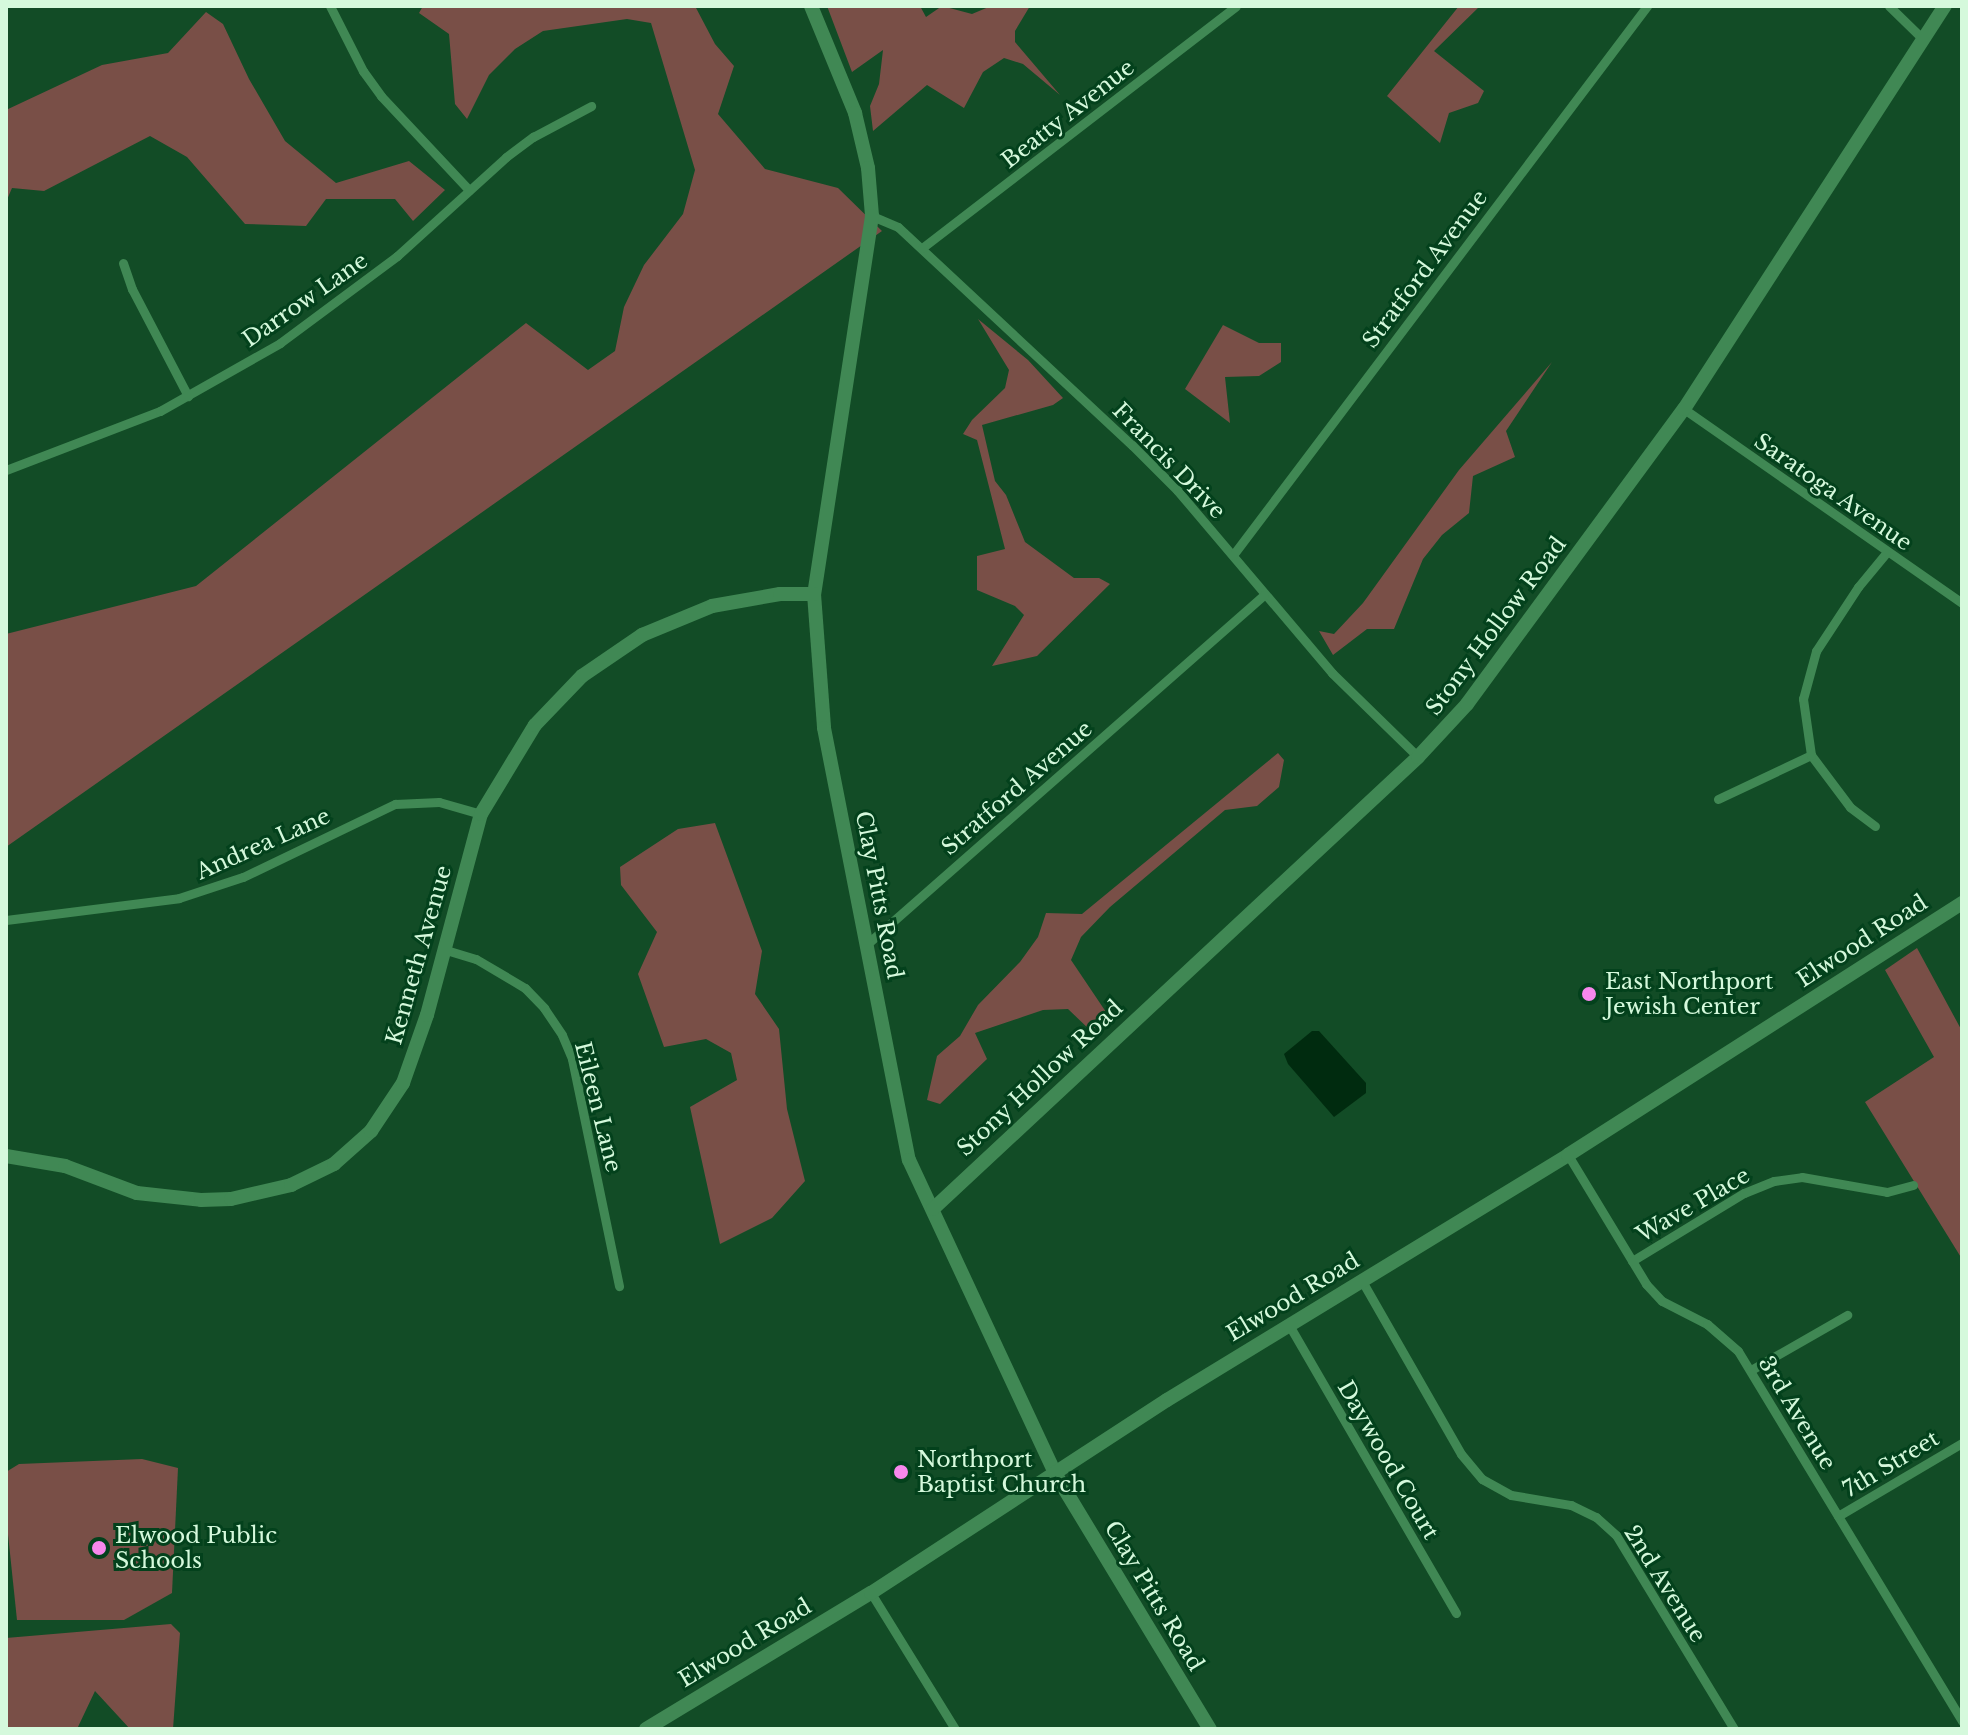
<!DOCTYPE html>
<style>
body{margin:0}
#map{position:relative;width:1968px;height:1735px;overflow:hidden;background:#124c26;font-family:"Libre Baskerville",serif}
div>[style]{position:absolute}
.green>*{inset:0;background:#794f47}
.water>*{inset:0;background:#002b0f}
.street>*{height:9px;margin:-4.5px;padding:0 4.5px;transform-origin:4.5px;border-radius:4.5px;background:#408854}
.secondary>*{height:14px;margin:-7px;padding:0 7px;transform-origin:7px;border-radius:7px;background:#408854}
.dots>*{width:22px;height:22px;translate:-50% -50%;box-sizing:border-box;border:4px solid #03411c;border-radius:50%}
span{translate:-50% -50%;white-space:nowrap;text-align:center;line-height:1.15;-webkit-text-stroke:6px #03411c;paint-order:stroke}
.street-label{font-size:22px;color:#d5f9dc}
.poi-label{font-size:22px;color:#d5f9dc}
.left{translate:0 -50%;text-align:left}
.frame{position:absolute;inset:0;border:8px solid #d5f9dc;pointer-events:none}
</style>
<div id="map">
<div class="green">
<div style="clip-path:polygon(423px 6px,695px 6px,715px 44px,734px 66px,718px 114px,765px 169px,838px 188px,882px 231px,6px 847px,6px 634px,196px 586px,526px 323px,588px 370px,615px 351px,624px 307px,644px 265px,683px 214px,695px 170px,651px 23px,627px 19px,543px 31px,515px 49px,489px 75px,467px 119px,455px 104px,449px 34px,419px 13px)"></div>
<div style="clip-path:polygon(827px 6px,920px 6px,926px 17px,942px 6px,972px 14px,991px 6px,1030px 6px,1015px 31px,1015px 42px,1060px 95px,1023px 64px,1004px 58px,983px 72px,964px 108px,927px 85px,873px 131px,870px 106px,879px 84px,883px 50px,852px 72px)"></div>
<div style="clip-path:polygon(1459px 6px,1480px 6px,1434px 51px,1484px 91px,1478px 103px,1449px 113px,1440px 143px,1387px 96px)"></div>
<div style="clip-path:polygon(206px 12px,223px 24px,249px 79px,285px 141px,336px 183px,409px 161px,445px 190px,413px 221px,395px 199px,326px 199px,306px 226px,245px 224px,187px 157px,150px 136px,44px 191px,12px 188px,6px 202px,6px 110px,102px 65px,168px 53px)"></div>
<div style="clip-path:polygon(978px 319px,1028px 360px,1063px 398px,1053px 405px,982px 425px,995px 481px,1006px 495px,1025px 542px,1074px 578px,1099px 578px,1110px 584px,1037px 656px,992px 666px,1024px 615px,1015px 606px,977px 590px,977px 556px,1005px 549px,977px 440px,963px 434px,972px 420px,1005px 388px,1009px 370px)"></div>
<div style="clip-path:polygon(1223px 325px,1259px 343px,1281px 343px,1281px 362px,1259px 376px,1225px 377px,1230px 423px,1185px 389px)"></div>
<div style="clip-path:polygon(1552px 362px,1506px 431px,1515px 457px,1473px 476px,1469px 513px,1442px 535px,1423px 559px,1394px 629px,1367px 629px,1333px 655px,1319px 631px,1334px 634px,1363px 603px,1459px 470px)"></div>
<div style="clip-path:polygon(1278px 753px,1284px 760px,1279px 787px,1257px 806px,1225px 810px,1110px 907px,1081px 937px,1071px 960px,1108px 1015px,1091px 1031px,1068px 1009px,1043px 1010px,975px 1033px,987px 1059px,940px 1104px,927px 1100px,937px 1056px,960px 1036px,978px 1005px,1020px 962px,1038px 937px,1046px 913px,1082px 914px)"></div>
<div style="clip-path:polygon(715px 823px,762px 951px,755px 994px,779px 1029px,787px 1109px,805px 1181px,772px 1218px,720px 1244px,690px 1107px,737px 1080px,731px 1053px,706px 1039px,664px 1047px,638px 974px,657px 932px,621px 885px,620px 867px,678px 829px)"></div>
<div style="clip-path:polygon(1917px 948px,1962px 1031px,1962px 1259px,1865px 1102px,1934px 1057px,1885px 970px)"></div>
<div style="clip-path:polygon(142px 1459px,178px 1468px,172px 1593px,124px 1620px,17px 1620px,6px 1515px,6px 1472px,19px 1464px)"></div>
<div style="clip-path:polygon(171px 1624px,180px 1633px,173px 1729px,130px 1729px,95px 1691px,77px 1729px,6px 1729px,6px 1638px)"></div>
</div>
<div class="water">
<div style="clip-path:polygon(1312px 1031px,1319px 1031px,1366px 1083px,1366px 1093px,1334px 1117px,1288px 1064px,1284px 1054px)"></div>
</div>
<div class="street">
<div style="left:330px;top:6px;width:73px;rotate:63.1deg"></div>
<div style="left:363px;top:71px;width:31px;rotate:54deg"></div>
<div style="left:381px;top:96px;width:129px;rotate:46.9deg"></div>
<div style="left:1889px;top:6px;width:49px;rotate:44.2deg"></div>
<div style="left:872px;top:216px;width:28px;rotate:23deg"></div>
<div style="left:898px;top:227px;width:320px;rotate:43deg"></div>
<div style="left:1132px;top:445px;width:64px;rotate:45deg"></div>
<div style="left:1177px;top:490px;width:240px;rotate:49.7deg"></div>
<div style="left:1332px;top:673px;width:120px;rotate:44.3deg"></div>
<div style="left:922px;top:248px;width:396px;rotate:-37.6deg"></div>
<div style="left:123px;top:263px;width:28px;rotate:71deg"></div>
<div style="left:132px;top:289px;width:121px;rotate:62.4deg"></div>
<div style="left:1684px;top:409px;width:339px;rotate:34.9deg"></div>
<div style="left:6px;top:470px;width:165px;rotate:-21deg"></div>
<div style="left:160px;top:411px;width:138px;rotate:-29.5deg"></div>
<div style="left:280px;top:343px;width:146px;rotate:-36.6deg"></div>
<div style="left:397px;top:256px;width:147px;rotate:-42.2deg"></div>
<div style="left:506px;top:157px;width:34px;rotate:-37deg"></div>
<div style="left:533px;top:137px;width:66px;rotate:-28.1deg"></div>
<div style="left:1233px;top:555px;width:688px;rotate:-52.98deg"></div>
<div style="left:1718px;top:799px;width:103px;rotate:-25.3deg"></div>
<div style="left:1875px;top:826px;width:31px;rotate:-143deg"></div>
<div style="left:1850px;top:807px;width:65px;rotate:-126.9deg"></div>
<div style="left:1811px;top:755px;width:57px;rotate:-98.1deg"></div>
<div style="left:1803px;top:699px;width:50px;rotate:-74.8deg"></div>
<div style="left:1816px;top:651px;width:77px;rotate:-56.7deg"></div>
<div style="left:1858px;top:587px;width:44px;rotate:-50.5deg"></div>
<div style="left:6px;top:920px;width:174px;rotate:-7.2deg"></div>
<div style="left:179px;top:898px;width:67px;rotate:-18.2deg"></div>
<div style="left:243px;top:877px;width:169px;rotate:-25.7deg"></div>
<div style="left:395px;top:804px;width:44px;rotate:-2.6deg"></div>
<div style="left:439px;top:802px;width:44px;rotate:15.9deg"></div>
<div style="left:866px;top:945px;width:530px;rotate:-41.33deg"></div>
<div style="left:446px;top:950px;width:31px;rotate:17deg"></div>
<div style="left:476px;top:959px;width:57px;rotate:30.6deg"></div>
<div style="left:525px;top:988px;width:28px;rotate:46deg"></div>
<div style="left:544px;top:1008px;width:32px;rotate:56deg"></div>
<div style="left:562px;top:1035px;width:26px;rotate:67deg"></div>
<div style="left:572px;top:1059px;width:232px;rotate:78.3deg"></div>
<div style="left:1568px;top:1155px;width:151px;rotate:58.8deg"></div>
<div style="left:1646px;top:1284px;width:23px;rotate:47deg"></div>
<div style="left:1662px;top:1301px;width:51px;rotate:27.1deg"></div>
<div style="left:1707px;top:1324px;width:41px;rotate:41.1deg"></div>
<div style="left:1738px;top:1351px;width:433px;rotate:58.8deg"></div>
<div style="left:1632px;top:1261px;width:131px;rotate:-31.3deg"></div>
<div style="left:1744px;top:1193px;width:32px;rotate:-22deg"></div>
<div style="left:1774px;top:1181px;width:28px;rotate:-8deg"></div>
<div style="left:1802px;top:1177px;width:86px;rotate:10deg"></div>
<div style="left:1887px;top:1192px;width:27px;rotate:-15deg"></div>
<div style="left:1362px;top:1281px;width:199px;rotate:60.2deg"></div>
<div style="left:1461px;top:1454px;width:33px;rotate:50deg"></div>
<div style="left:1482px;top:1479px;width:33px;rotate:29deg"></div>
<div style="left:1511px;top:1495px;width:61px;rotate:9.5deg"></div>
<div style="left:1571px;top:1505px;width:28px;rotate:26deg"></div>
<div style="left:1596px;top:1517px;width:27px;rotate:42deg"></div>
<div style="left:1616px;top:1535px;width:227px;rotate:58.7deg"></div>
<div style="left:1289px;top:1325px;width:333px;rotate:59.9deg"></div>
<div style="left:1751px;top:1370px;width:111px;rotate:-29.8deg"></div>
<div style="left:1838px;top:1516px;width:144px;rotate:-30.5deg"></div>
<div style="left:871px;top:1593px;width:160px;rotate:58.3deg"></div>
</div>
<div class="secondary">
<div style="left:811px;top:6px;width:116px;rotate:67.6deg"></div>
<div style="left:855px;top:113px;width:57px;rotate:76.7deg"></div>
<div style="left:868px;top:168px;width:48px;rotate:85.2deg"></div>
<div style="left:872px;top:216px;width:382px;rotate:98.7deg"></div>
<div style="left:814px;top:594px;width:134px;rotate:85.7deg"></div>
<div style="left:824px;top:728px;width:440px;rotate:78.9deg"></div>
<div style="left:909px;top:1160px;width:348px;rotate:65deg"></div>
<div style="left:1056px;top:1475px;width:297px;rotate:58.8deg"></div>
<div style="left:6px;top:1156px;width:60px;rotate:9.6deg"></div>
<div style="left:65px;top:1166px;width:77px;rotate:20.6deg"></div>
<div style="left:137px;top:1193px;width:64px;rotate:6.2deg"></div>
<div style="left:201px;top:1200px;width:30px;rotate:-2deg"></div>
<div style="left:231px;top:1199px;width:62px;rotate:-13.1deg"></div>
<div style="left:291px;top:1185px;width:48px;rotate:-26deg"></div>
<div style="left:334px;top:1164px;width:50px;rotate:-41.7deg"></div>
<div style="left:371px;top:1131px;width:58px;rotate:-56.3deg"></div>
<div style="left:403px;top:1083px;width:72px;rotate:-70.6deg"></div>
<div style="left:427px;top:1015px;width:208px;rotate:-75deg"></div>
<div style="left:481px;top:814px;width:104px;rotate:-58.8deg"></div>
<div style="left:535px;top:725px;width:68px;rotate:-46.2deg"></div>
<div style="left:582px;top:676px;width:73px;rotate:-34.3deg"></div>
<div style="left:642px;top:635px;width:76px;rotate:-22.5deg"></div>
<div style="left:712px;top:606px;width:69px;rotate:-10deg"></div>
<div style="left:780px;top:594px;width:34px"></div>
<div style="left:933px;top:1209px;width:663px;rotate:-42.98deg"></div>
<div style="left:1418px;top:757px;width:72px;rotate:-47.2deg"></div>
<div style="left:1467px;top:704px;width:366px;rotate:-53.7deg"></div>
<div style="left:1684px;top:409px;width:480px;rotate:-57.1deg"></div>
<div style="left:646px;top:1729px;width:263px;rotate:-31.2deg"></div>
<div style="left:871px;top:1593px;width:353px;rotate:-33.1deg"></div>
<div style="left:1167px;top:1400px;width:470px;rotate:-31.4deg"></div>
<div style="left:1568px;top:1155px;width:468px;rotate:-32.6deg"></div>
</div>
<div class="dots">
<div style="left:1589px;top:994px;background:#f788ec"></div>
<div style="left:901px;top:1472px;background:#f788ec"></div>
<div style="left:99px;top:1548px;background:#f788ec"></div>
</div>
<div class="street-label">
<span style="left:1068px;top:114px;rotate:-38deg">Beatty Avenue</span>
<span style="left:1425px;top:269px;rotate:-53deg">Stratford Avenue</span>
<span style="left:305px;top:300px;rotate:-35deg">Darrow Lane</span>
<span style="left:1169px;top:461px;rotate:46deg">Francis Drive</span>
<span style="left:1833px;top:492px;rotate:35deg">Saratoga Avenue</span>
<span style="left:1496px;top:626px;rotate:-53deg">Stony Hollow Road</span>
<span style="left:1017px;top:788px;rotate:-41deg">Stratford Avenue</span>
<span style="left:263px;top:844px;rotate:-24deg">Andrea Lane</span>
<span style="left:879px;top:895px;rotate:79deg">Clay Pitts Road</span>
<span style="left:1862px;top:941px;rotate:-33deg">Elwood Road</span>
<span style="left:419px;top:955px;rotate:-74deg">Kenneth Avenue</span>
<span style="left:1040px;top:1078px;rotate:-43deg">Stony Hollow Road</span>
<span style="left:598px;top:1107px;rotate:76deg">Eileen Lane</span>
<span style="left:1693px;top:1205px;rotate:-30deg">Wave Place</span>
<span style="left:1293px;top:1297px;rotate:-31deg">Elwood Road</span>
<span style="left:1797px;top:1413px;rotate:59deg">3rd Avenue</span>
<span style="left:1388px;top:1460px;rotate:60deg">Daywood Court</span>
<span style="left:1891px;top:1464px;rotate:-31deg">7th Street</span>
<span style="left:1665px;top:1584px;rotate:58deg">2nd Avenue</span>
<span style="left:1154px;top:1596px;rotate:59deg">Clay Pitts Road</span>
<span style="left:745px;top:1643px;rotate:-31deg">Elwood Road</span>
</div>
<div class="poi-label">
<span class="left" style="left:1605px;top:994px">East Northport<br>Jewish Center</span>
<span class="left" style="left:917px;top:1472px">Northport<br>Baptist Church</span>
<span class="left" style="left:115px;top:1548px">Elwood Public<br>Schools</span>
</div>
<div class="frame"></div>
</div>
